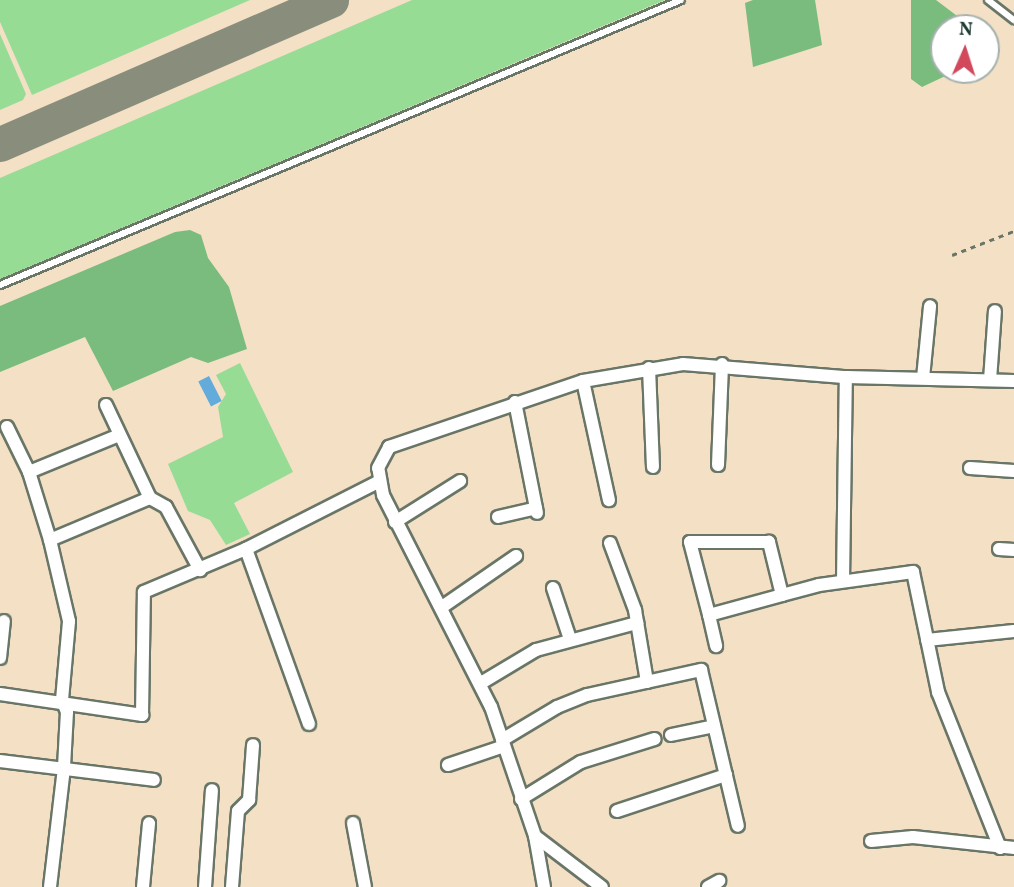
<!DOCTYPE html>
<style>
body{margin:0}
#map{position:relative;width:1014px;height:887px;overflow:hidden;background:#f3e0c5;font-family:Vollkorn,serif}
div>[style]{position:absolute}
.green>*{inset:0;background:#97dc95}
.forest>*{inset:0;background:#79bc7e}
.water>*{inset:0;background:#62abda;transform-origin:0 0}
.taxiway>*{height:35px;margin:-17.5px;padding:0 17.5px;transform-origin:17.5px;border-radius:17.5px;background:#898e7c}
.path>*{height:2.5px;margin-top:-1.25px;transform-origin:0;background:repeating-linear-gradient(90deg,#697667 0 5px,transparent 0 10px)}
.roads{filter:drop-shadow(2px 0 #697667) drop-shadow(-2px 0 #697667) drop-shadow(0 2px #697667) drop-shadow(0 -2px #697667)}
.lane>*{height:6px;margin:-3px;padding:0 3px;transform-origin:3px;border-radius:3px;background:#fff}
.street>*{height:12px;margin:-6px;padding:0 6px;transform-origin:6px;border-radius:6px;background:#fff}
span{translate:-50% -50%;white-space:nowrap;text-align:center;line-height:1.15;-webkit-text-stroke:5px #fff;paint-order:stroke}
.north{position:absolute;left:930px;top:14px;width:70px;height:70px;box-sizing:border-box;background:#fff;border:2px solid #a5b1ae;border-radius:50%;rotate:3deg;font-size:19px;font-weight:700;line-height:28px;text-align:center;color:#1f3d34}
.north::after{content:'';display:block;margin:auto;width:24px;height:32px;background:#d1495b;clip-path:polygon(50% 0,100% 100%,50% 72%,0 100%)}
</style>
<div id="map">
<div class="green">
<div style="clip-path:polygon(0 0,250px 0,32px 95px,0 22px)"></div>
<div style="clip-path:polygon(412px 0,665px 0,0 279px,0 178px)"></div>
<div style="clip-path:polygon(0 34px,26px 94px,23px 100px,0 110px)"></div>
<div style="clip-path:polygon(240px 363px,293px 472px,234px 503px,250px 534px,226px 545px,210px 520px,188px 511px,168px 464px,223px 437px,218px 407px,226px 394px,216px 375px)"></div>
</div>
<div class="forest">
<div style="clip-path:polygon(753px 0,815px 0,822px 45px,753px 67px,745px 3px)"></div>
<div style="clip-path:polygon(911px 0,936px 0,973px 28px,944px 28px,944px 70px,958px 70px,922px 87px,911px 79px)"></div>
<div style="clip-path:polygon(190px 230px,201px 235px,208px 258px,229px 287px,247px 349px,208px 363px,191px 357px,113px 391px,85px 337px,0 372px,0 306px,175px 232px)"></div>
</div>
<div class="water">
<div style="left:209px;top:376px;width:28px;height:12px;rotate:63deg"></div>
</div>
<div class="taxiway">
<div style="left:0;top:144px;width:361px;rotate:-23.5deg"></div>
</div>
<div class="path">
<div style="left:952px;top:255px;width:66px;rotate:-21.2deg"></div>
</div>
<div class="roads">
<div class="lane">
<div style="left:988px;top:0;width:33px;rotate:38deg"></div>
<div style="left:0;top:285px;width:738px;rotate:-22.71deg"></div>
</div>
<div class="street">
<div style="left:649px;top:368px;width:99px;rotate:87.7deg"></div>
<div style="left:923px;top:378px;width:72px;rotate:-84.4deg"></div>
<div style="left:990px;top:380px;width:69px;rotate:-85.9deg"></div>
<div style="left:583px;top:381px;width:122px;rotate:77.7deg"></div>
<div style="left:515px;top:402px;width:113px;rotate:78.8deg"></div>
<div style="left:106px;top:405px;width:103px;rotate:64.7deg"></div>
<div style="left:150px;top:498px;width:18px;rotate:29deg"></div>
<div style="left:166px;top:507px;width:72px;rotate:61.6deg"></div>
<div style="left:7px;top:427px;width:50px;rotate:63.9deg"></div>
<div style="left:29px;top:472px;width:71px;rotate:72.8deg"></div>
<div style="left:718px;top:465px;width:101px;rotate:-87.7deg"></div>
<div style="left:970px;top:468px;width:44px;rotate:3.9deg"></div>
<div style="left:29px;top:472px;width:97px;rotate:-22.3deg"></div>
<div style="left:498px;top:517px;width:39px;rotate:-13deg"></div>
<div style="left:395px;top:522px;width:77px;rotate:-32.2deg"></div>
<div style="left:610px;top:543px;width:72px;rotate:69.5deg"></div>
<div style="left:635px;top:610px;width:73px;rotate:80.5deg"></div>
<div style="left:246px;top:549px;width:186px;rotate:70.2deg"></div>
<div style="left:999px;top:549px;width:15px;rotate:4deg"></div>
<div style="left:843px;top:581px;width:204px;rotate:-89.2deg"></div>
<div style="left:553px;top:588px;width:54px;rotate:71.6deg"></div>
<div style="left:782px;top:595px;width:55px;rotate:-103.8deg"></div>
<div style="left:769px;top:542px;width:79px;rotate:180deg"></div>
<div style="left:690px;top:542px;width:75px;rotate:75.4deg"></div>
<div style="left:709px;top:615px;width:76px;rotate:-15.3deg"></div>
<div style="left:782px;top:595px;width:38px;rotate:-15deg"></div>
<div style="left:819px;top:585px;width:95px;rotate:-7.9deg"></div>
<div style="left:913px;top:572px;width:123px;rotate:78.2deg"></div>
<div style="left:938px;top:692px;width:168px;rotate:68.3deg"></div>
<div style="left:442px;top:607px;width:90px;rotate:-34.6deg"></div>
<div style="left:709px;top:615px;width:32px;rotate:77deg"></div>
<div style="left:927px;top:640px;width:87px;rotate:-5.9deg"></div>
<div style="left:0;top:658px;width:37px;rotate:-84deg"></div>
<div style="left:481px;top:683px;width:64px;rotate:-31deg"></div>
<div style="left:536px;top:650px;width:105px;rotate:-15deg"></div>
<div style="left:0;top:694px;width:144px;rotate:8.4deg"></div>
<div style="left:142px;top:715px;width:123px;rotate:-89.1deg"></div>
<div style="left:144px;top:592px;width:111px;rotate:-22.9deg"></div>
<div style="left:246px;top:549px;width:150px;rotate:-26.9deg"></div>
<div style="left:671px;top:735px;width:44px;rotate:-11.8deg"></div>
<div style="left:502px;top:740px;width:64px;rotate:-31deg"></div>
<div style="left:557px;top:707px;width:32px;rotate:-22deg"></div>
<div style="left:587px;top:695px;width:117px;rotate:-12.4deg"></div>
<div style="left:701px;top:670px;width:160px;rotate:76.7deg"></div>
<div style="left:0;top:761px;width:155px;rotate:7deg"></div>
<div style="left:448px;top:765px;width:59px;rotate:-18.7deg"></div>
<div style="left:521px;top:799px;width:70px;rotate:-31.7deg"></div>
<div style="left:581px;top:762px;width:77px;rotate:-17.3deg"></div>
<div style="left:617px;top:811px;width:115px;rotate:-18.3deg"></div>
<div style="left:353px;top:823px;width:65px;rotate:79.4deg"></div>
<div style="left:535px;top:836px;width:84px;rotate:37.3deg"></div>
<div style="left:871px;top:841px;width:42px;rotate:-5.4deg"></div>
<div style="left:913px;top:837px;width:102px;rotate:6.2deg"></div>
<div style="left:50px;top:887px;width:121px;rotate:-83.3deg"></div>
<div style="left:64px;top:767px;width:55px;rotate:-86.9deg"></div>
<div style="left:67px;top:712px;width:13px;rotate:-113deg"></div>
<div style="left:62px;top:700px;width:79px;rotate:-84.9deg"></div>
<div style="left:69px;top:621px;width:83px;rotate:-103.2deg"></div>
<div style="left:50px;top:540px;width:108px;rotate:-22.8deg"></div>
<div style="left:143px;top:887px;width:64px;rotate:-84.6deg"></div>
<div style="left:205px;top:887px;width:97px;rotate:-85.9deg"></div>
<div style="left:232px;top:887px;width:76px;rotate:-85.5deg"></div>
<div style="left:238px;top:811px;width:16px;rotate:-45deg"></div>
<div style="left:249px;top:800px;width:55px;rotate:-85.8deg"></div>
<div style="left:544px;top:887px;width:52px;rotate:-100deg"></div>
<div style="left:535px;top:836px;width:136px;rotate:-108.8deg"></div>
<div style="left:491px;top:707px;width:238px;rotate:-117deg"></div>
<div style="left:383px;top:495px;width:27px;rotate:-100deg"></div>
<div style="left:378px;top:468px;width:24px;rotate:-62deg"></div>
<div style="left:389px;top:447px;width:205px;rotate:-18.8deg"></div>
<div style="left:583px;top:381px;width:101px;rotate:-9.6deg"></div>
<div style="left:683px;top:364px;width:164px;rotate:4.6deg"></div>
<div style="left:846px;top:377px;width:168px;rotate:1.4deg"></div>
<div style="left:708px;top:887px;width:13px;rotate:-29deg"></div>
</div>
</div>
<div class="north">N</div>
</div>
